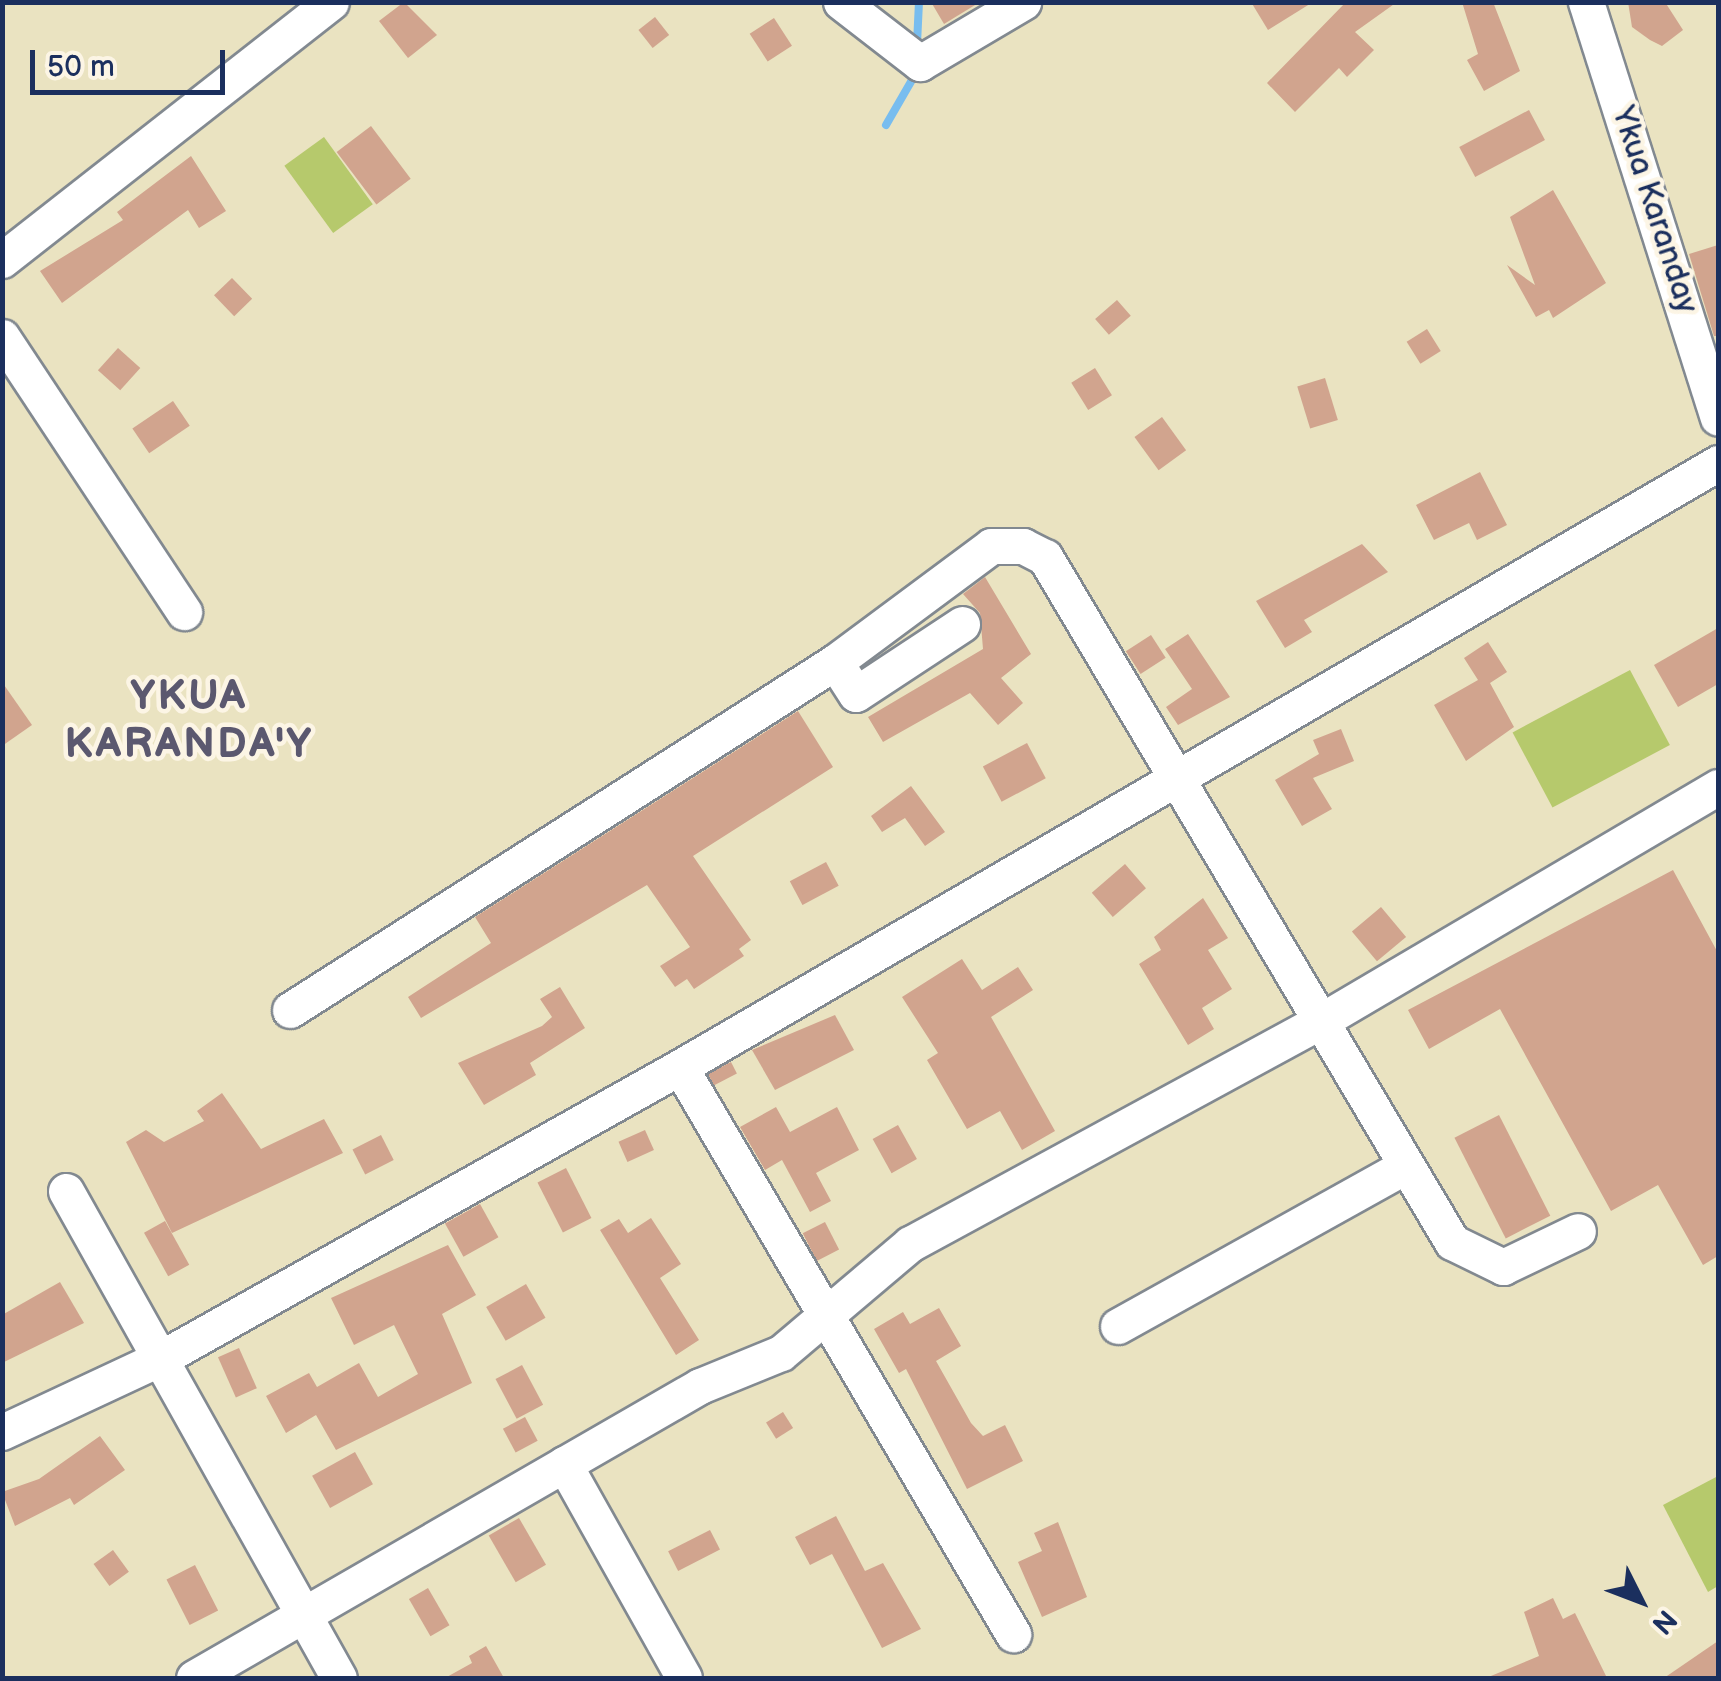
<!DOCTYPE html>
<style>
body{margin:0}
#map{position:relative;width:1721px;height:1681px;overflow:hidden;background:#eae3c1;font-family:"Balsamiq Sans",sans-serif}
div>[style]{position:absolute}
.green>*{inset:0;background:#b6c96c;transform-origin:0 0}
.stream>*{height:8px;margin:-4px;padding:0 4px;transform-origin:4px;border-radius:4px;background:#78bdef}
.building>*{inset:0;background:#d1a48e;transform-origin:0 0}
.roads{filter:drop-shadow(2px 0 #828990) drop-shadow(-2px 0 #828990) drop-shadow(0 2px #828990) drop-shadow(0 -2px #828990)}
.minor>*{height:35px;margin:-17.5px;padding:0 17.5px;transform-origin:17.5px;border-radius:17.5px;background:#fff}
span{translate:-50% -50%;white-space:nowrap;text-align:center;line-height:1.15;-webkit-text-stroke:9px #fcf5e5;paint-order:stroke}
.street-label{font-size:32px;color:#1b2f5e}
.district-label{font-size:42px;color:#5b586f;font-weight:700;letter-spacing:2.5px}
.frame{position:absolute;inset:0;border:5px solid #1b2f5e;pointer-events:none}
.north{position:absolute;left:1591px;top:1551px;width:100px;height:100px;-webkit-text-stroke:8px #fcf5e5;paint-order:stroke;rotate:132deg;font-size:28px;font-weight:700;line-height:40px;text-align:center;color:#1b2f5e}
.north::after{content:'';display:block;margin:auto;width:35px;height:45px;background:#1b2f5e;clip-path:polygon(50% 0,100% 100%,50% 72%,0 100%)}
.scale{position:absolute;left:30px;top:50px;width:195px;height:45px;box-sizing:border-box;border:5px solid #1b2f5e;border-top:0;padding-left:12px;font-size:30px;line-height:35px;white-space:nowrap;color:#1b2f5e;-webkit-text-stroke:8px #fcf5e5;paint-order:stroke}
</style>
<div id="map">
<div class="green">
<div style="left:324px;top:137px;width:83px;height:49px;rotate:54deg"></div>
<div style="left:1630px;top:670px;width:85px;height:133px;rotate:62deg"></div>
<div style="clip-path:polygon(1718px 1476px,1718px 1586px,1708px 1592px,1663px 1505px)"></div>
</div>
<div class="stream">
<div style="left:917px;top:44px;width:42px;rotate:-87.3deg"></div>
<div style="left:886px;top:125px;width:60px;rotate:-60deg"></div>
</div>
<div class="building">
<div style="clip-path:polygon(404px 2px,437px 35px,408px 58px,379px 21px)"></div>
<div style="clip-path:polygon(931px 2px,980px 2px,944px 24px)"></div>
<div style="clip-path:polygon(1251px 2px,1313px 2px,1268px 30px)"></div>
<div style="clip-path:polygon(1346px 2px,1397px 2px,1355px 32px,1374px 50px,1347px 77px,1339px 68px,1295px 112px,1267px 83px)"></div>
<div style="clip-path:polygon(1462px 2px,1493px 2px,1520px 71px,1484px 91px,1467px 60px,1478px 54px)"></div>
<div style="clip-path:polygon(1628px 2px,1665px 2px,1683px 30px,1662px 46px,1650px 40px,1632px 27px)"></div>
<div style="left:655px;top:17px;width:23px;height:21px;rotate:52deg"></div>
<div style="left:774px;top:18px;width:33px;height:29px;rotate:57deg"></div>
<div style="left:1529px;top:110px;width:34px;height:79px;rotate:62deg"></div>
<div style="left:371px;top:126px;width:66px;height:43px;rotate:53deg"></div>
<div style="clip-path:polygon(191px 156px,226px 211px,199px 228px,188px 210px,62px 303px,40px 271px,123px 220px,117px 212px)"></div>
<div style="clip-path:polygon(1553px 190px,1606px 283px,1553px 318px,1549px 310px,1536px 317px,1507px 265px,1535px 285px,1510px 217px)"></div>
<div style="clip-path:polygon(1718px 245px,1718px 336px,1714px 336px,1689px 254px)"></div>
<div style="left:232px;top:278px;width:29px;height:25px;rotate:46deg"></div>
<div style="left:1117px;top:300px;width:21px;height:29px;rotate:49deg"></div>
<div style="left:1427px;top:329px;width:26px;height:24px;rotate:58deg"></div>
<div style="left:118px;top:348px;width:30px;height:30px;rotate:42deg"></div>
<div style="left:1095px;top:368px;width:32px;height:28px;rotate:58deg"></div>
<div style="left:1325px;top:378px;width:44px;height:29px;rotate:73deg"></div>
<div style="left:173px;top:401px;width:30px;height:49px;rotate:56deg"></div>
<div style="left:1162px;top:417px;width:41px;height:34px;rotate:54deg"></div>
<div style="clip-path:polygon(1480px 472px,1507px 525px,1477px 540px,1469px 523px,1434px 540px,1416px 505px)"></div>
<div style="clip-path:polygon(1362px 544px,1388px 572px,1304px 620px,1312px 632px,1285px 648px,1256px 601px)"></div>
<div style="clip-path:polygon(985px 577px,1031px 654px,1001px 678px,1023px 703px,998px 725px,970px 693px,883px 742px,868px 717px,983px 649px,980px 613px,963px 594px)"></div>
<div style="clip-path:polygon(1718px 628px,1718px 684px,1678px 707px,1654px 665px)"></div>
<div style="clip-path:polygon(1188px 634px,1230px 697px,1178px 725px,1166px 707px,1192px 689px,1165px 649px)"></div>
<div style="left:1151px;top:635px;width:27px;height:30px;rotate:57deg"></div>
<div style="clip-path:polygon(1488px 642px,1507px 672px,1490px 683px,1514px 727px,1466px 761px,1434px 705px,1478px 680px,1464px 658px)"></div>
<div style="clip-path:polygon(2px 682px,32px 725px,2px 746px)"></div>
<div style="clip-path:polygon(798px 711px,833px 767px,693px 856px,751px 940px,739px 949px,744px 956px,694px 989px,687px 979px,675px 987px,660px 966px,690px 947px,647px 885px,421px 1018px,408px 997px,491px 943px,475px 917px)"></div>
<div style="clip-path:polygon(1341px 729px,1354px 761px,1313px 778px,1332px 809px,1302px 826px,1275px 780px,1319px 754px,1313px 740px)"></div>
<div style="left:1027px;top:743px;width:40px;height:50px;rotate:62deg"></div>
<div style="clip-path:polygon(911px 786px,945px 832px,925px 846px,905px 818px,882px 832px,871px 816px)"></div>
<div style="left:826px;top:862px;width:27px;height:41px;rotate:62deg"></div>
<div style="left:1125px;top:864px;width:32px;height:44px;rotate:49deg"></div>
<div style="clip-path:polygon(1673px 870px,1718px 953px,1718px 1256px,1703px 1265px,1658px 1185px,1611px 1211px,1500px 1009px,1429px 1049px,1408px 1010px)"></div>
<div style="clip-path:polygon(1203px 898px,1228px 938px,1208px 950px,1232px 989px,1202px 1008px,1214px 1029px,1188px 1045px,1139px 964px,1161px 950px,1154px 937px)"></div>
<div style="left:1381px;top:907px;width:39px;height:38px;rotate:50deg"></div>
<div style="clip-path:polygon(962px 959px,982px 990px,1018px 967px,1033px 990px,991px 1017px,1055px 1131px,1022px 1150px,1000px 1111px,967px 1129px,927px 1060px,938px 1053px,902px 997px)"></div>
<div style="clip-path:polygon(560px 987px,585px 1028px,530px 1063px,536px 1075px,484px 1105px,458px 1063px,542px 1026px,552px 1017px,540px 999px)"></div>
<div style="clip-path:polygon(835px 1015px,854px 1050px,775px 1090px,752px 1050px)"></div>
<div style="left:731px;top:1062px;width:13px;height:26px;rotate:63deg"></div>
<div style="clip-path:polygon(222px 1093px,261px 1149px,324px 1119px,343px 1153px,172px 1233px,126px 1142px,146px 1130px,164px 1142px,204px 1121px,197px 1111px)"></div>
<div style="clip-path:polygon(776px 1107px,790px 1132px,837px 1107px,859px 1150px,816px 1173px,831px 1201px,810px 1212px,782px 1160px,765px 1170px,740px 1127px)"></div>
<div style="left:1499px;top:1115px;width:113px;height:50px;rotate:63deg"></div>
<div style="left:898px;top:1125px;width:39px;height:29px;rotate:61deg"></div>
<div style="left:645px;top:1130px;width:22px;height:29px;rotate:66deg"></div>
<div style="left:381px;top:1135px;width:28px;height:32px;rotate:63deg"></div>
<div style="left:566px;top:1168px;width:56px;height:32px;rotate:63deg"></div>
<div style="left:480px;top:1204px;width:38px;height:40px;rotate:61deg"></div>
<div style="clip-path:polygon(651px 1218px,681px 1264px,660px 1278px,699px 1340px,676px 1355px,600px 1230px,619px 1219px,628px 1233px)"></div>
<div style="left:165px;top:1221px;width:50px;height:24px;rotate:61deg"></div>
<div style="left:825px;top:1222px;width:31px;height:25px;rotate:63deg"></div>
<div style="clip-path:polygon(448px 1245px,476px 1295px,442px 1314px,472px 1383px,336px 1450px,316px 1415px,286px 1433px,266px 1396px,309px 1373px,317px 1387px,359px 1363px,378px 1397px,418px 1374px,394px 1325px,354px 1345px,331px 1298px)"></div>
<div style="clip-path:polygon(60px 1282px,84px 1323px,2px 1363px,2px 1315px)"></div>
<div style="left:526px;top:1284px;width:39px;height:46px;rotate:60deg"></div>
<div style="clip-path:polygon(939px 1308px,961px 1346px,936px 1361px,971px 1423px,983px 1436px,1005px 1425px,1023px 1461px,967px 1489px,906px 1369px,899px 1373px,874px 1329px,903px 1312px,910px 1324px)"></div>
<div style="left:239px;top:1348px;width:44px;height:23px;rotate:66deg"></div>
<div style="left:522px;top:1365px;width:45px;height:30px;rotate:62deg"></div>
<div style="left:783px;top:1412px;width:19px;height:20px;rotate:58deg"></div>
<div style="left:525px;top:1417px;width:27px;height:25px;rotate:62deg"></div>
<div style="clip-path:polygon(100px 1436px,125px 1470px,74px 1505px,70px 1498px,15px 1526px,2px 1492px,39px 1479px)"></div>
<div style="left:355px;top:1452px;width:37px;height:49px;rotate:61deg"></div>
<div style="clip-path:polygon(836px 1516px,865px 1571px,883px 1563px,921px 1629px,882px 1648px,832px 1554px,810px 1565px,795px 1537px)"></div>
<div style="left:519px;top:1518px;width:54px;height:35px;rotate:60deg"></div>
<div style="clip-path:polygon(1058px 1522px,1087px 1597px,1042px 1617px,1018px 1562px,1042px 1551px,1034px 1533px)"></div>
<div style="left:710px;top:1530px;width:22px;height:47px;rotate:63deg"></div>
<div style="left:113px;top:1550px;width:27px;height:24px;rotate:54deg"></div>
<div style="left:195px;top:1565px;width:51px;height:32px;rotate:63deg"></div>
<div style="left:428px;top:1588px;width:43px;height:22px;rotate:60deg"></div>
<div style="clip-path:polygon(1553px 1598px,1563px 1619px,1575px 1613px,1607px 1678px,1486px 1678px,1539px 1656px,1524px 1612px)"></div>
<div style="clip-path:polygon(1718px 1641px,1718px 1678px,1664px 1678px)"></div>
<div style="clip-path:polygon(486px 1646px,504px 1678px,445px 1678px,472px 1663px,469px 1656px)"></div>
</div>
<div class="roads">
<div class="minor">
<div style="left:841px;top:2px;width:100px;rotate:37.7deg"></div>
<div style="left:920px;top:63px;width:120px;rotate:-30.6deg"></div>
<div style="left:1586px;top:2px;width:436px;rotate:72.4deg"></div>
<div style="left:2px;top:260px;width:418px;rotate:-38.1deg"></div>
<div style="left:2px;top:337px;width:330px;rotate:56.5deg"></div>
<div style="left:835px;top:662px;width:38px;rotate:57deg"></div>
<div style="left:856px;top:694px;width:127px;rotate:-33.4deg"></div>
<div style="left:290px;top:1010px;width:647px;rotate:-32.56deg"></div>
<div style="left:835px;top:662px;width:194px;rotate:-36.6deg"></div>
<div style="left:991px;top:546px;width:32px"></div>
<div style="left:1023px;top:546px;width:25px;rotate:27deg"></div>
<div style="left:1045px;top:557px;width:797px;rotate:59.28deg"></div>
<div style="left:1452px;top:1242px;width:57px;rotate:26.1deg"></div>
<div style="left:1503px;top:1267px;width:83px;rotate:-25.6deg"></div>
<div style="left:680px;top:1067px;width:658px;rotate:59.57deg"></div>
<div style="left:66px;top:1191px;width:558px;rotate:60.73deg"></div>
<div style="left:1118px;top:1326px;width:329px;rotate:-29.1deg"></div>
<div style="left:2px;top:1432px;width:180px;rotate:-25deg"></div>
<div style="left:165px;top:1356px;width:591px;rotate:-29.3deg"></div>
<div style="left:680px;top:1067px;width:1201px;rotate:-30.19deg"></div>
<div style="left:564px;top:1464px;width:245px;rotate:60.7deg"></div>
<div style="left:194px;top:1678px;width:584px;rotate:-29.99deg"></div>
<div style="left:700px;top:1386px;width:87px;rotate:-22.2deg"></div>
<div style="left:781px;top:1353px;width:169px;rotate:-40.2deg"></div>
<div style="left:910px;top:1244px;width:473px;rotate:-28.5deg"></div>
<div style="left:1326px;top:1018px;width:455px;rotate:-30.5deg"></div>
</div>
</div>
<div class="street-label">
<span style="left:1654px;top:210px;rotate:72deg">Ykua Karanday</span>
</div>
<div class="district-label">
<span style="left:189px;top:721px">YKUA<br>KARANDA'Y</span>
</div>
<div class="frame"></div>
<div class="north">N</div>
<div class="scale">50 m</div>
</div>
